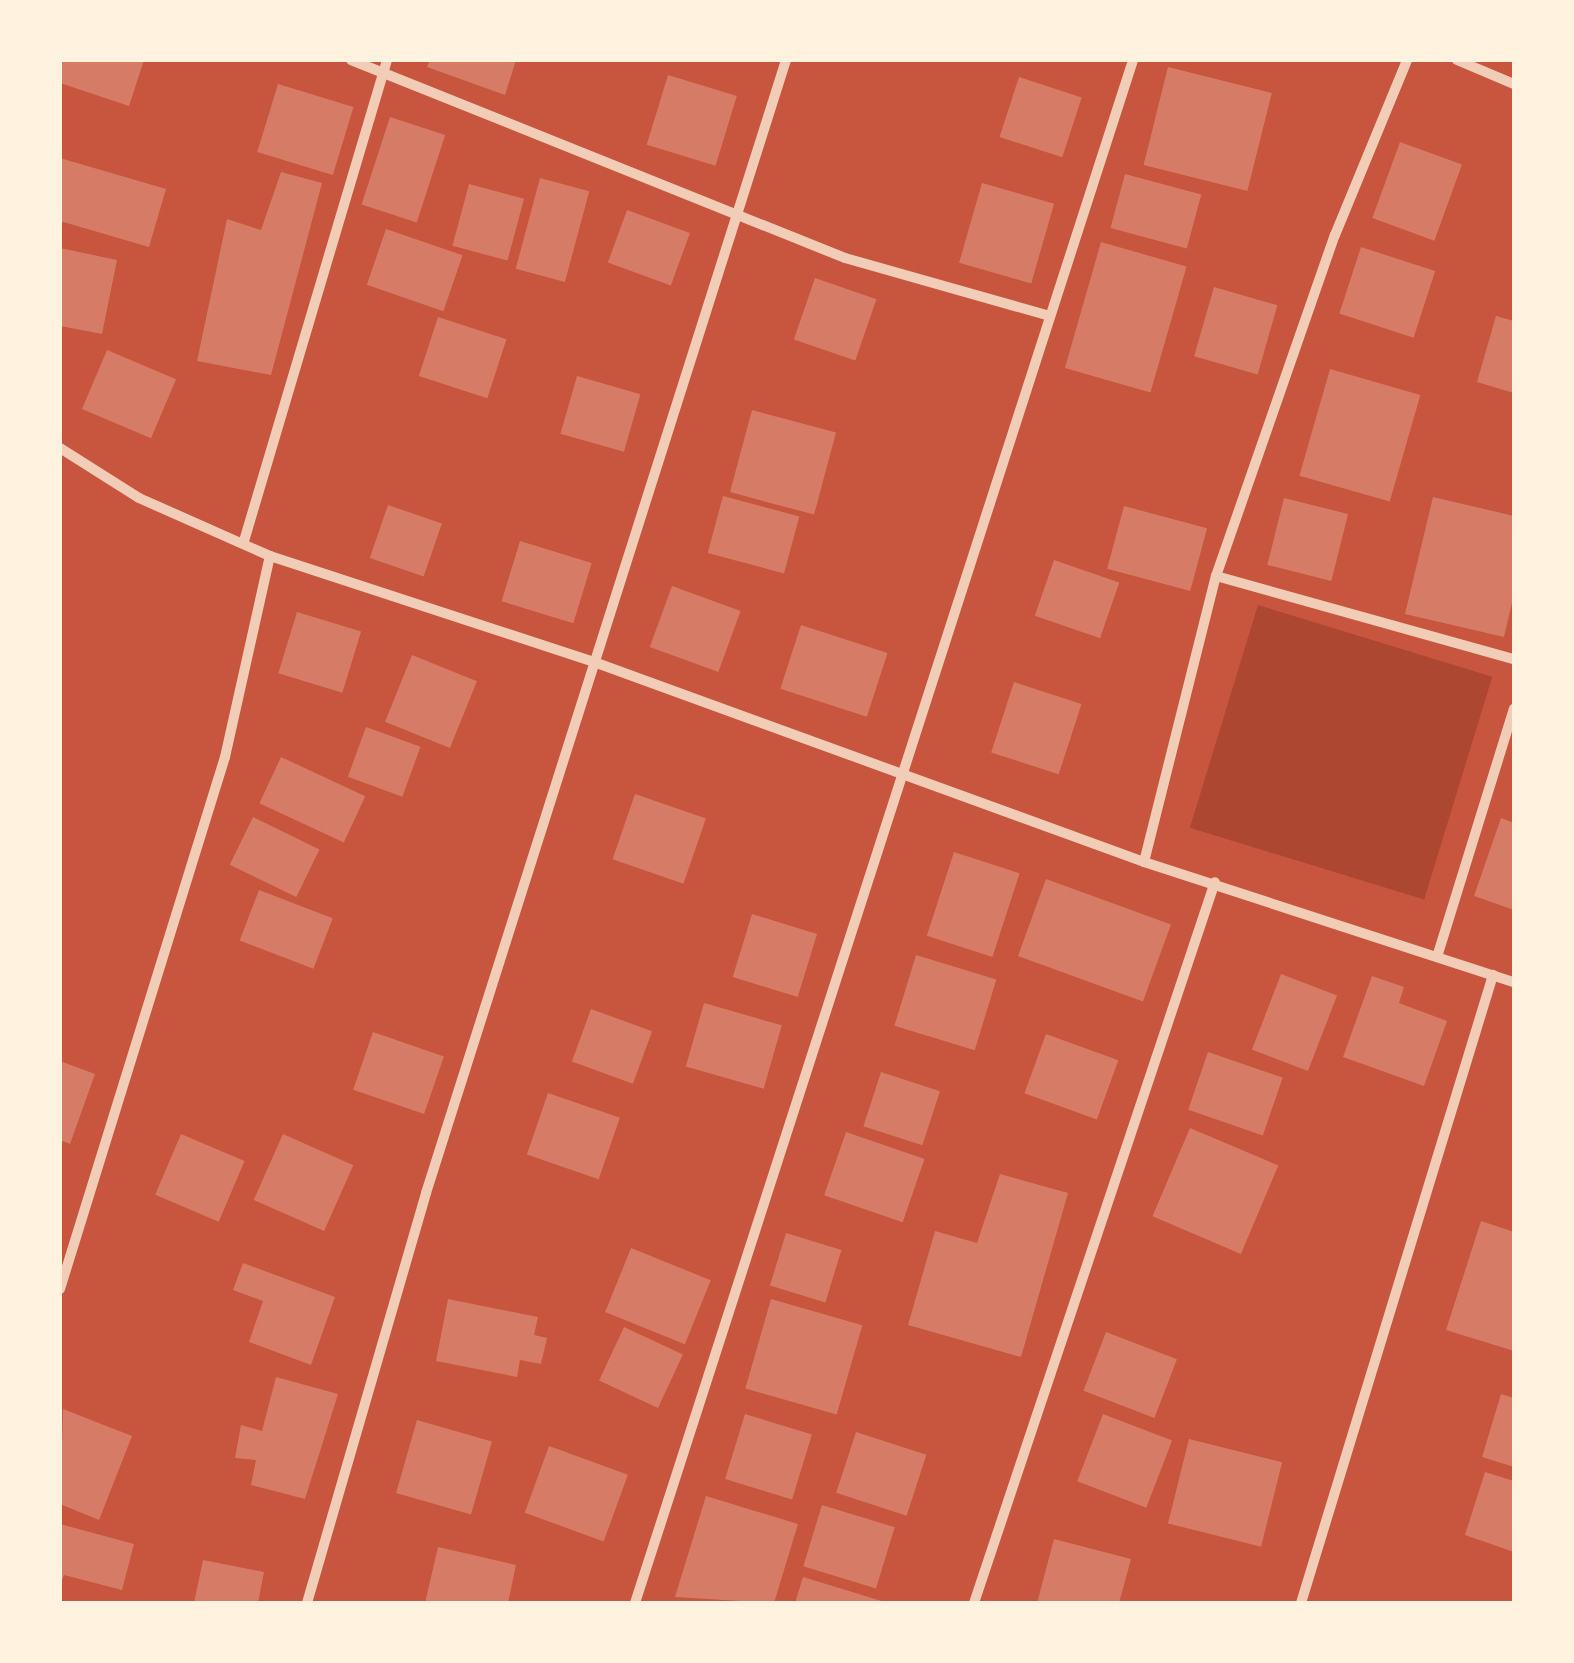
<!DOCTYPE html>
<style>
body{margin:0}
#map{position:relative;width:1574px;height:1663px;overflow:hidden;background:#c8553d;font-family:"Fira Sans",sans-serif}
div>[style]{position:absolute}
.green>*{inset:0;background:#ae4732;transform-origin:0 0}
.building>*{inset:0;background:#d67c66;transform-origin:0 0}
.minor>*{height:10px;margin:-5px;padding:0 5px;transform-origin:5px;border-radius:5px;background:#f1ccb7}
span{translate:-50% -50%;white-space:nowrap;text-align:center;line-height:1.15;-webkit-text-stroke:10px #fff3e0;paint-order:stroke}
.frame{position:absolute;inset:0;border:62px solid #fff3e0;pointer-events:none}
</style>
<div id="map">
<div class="green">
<div style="left:1258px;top:605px;width:245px;height:233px;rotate:17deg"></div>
</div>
<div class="building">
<div style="clip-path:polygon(60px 60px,144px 60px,129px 106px,60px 83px)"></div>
<div style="clip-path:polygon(430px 60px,516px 60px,505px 95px,427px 67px)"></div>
<div style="left:1168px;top:67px;width:107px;height:101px;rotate:14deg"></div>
<div style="left:668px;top:75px;width:72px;height:73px;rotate:17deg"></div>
<div style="left:1019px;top:77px;width:66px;height:63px;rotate:18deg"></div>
<div style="left:278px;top:84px;width:79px;height:71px;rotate:17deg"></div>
<div style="left:390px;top:117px;width:58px;height:92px;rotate:18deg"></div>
<div style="left:1400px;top:142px;width:66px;height:81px;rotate:20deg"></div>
<div style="clip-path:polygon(60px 158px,166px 189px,149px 247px,60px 221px)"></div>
<div style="clip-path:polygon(281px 172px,322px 183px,271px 375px,197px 361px,227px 219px,261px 230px)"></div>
<div style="left:1125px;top:174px;width:79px;height:56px;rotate:15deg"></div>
<div style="left:540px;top:178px;width:51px;height:94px;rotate:15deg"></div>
<div style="left:982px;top:183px;width:75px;height:83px;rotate:16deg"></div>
<div style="left:469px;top:184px;width:57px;height:64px;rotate:15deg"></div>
<div style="left:627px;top:210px;width:67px;height:56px;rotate:20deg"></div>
<div style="left:386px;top:229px;width:81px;height:59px;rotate:19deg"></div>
<div style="left:1101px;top:242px;width:89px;height:131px;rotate:16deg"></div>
<div style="left:1361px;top:247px;width:78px;height:70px;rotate:18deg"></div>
<div style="clip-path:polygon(60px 248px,117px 260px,102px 334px,60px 326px)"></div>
<div style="left:815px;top:278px;width:65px;height:65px;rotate:19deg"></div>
<div style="left:1214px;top:287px;width:66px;height:72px;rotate:16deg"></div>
<div style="clip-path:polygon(1496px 316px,1514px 321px,1514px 393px,1477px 382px)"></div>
<div style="left:438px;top:317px;width:72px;height:62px;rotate:18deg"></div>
<div style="left:107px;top:350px;width:75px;height:64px;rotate:23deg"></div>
<div style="left:1330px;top:369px;width:94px;height:111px;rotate:16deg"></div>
<div style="left:577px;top:376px;width:66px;height:60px;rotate:16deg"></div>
<div style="left:752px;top:410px;width:87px;height:85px;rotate:15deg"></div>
<div style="left:723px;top:496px;width:79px;height:59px;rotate:15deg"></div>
<div style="clip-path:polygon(1433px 497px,1514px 516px,1514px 594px,1504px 637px,1405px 614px)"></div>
<div style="left:1284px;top:498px;width:66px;height:69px;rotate:14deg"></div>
<div style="left:388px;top:505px;width:57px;height:56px;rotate:19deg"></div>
<div style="left:1124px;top:506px;width:86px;height:65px;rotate:15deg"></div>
<div style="left:520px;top:541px;width:75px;height:63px;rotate:17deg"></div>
<div style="left:1054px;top:560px;width:69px;height:59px;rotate:19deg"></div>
<div style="left:672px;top:586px;width:73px;height:65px;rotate:20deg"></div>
<div style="left:297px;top:612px;width:67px;height:64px;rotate:17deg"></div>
<div style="left:801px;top:625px;width:91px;height:67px;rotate:18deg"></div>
<div style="left:412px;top:655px;width:70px;height:72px;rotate:22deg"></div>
<div style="left:1014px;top:682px;width:71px;height:74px;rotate:18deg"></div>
<div style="left:366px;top:727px;width:58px;height:53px;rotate:20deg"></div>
<div style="left:281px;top:757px;width:93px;height:51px;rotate:25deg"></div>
<div style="left:635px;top:794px;width:75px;height:69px;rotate:19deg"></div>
<div style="left:253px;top:817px;width:74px;height:53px;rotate:26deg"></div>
<div style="clip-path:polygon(1501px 818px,1514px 823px,1514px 910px,1474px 896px)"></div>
<div style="left:954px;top:852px;width:69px;height:88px;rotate:18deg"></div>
<div style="left:1046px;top:879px;width:133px;height:82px;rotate:20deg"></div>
<div style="left:259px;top:890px;width:79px;height:54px;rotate:21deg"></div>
<div style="left:752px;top:914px;width:68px;height:66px;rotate:17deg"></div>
<div style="left:916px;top:955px;width:84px;height:74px;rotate:17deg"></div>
<div style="left:1281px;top:974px;width:60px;height:81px;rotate:21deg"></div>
<div style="clip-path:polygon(1372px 976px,1404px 987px,1399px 1003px,1447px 1021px,1424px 1086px,1343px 1057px)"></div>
<div style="left:704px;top:1003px;width:81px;height:66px;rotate:16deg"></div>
<div style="left:591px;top:1009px;width:65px;height:56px;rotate:20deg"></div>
<div style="left:373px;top:1032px;width:75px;height:61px;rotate:19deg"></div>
<div style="left:1046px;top:1034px;width:77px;height:63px;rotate:20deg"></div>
<div style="left:1208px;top:1052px;width:79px;height:61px;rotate:19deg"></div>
<div style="clip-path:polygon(60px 1061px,95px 1074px,70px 1144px,60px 1140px)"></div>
<div style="left:881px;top:1072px;width:62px;height:57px;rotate:18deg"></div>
<div style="left:548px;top:1093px;width:76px;height:65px;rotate:19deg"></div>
<div style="left:1190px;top:1128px;width:96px;height:96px;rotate:23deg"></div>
<div style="left:846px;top:1132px;width:83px;height:67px;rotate:19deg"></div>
<div style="left:181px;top:1134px;width:69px;height:66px;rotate:23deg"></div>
<div style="left:283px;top:1134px;width:77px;height:72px;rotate:24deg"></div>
<div style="clip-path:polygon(1000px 1174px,1068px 1193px,1021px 1357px,908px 1325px,935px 1231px,977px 1243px)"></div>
<div style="clip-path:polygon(1481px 1221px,1514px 1232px,1514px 1351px,1446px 1330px)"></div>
<div style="left:786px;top:1233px;width:58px;height:55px;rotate:17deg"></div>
<div style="left:631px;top:1248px;width:86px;height:69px;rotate:22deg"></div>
<div style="clip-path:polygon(243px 1263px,335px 1297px,311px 1365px,249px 1342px,263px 1301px,233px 1290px)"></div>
<div style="clip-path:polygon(448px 1299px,538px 1317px,534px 1335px,547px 1338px,541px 1364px,520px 1360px,517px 1377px,436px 1361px)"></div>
<div style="left:771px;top:1299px;width:95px;height:93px;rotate:16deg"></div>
<div style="left:624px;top:1327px;width:65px;height:59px;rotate:25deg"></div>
<div style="left:1106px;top:1332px;width:76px;height:63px;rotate:21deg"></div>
<div style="clip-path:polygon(276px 1377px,338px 1394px,305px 1499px,251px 1485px,256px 1460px,235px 1458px,241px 1425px,262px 1431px)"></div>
<div style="clip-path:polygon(1501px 1394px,1514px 1398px,1514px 1467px,1482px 1457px)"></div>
<div style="clip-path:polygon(63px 1409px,132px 1436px,99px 1520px,60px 1504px)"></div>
<div style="left:745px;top:1414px;width:70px;height:68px;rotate:17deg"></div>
<div style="left:1103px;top:1414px;width:74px;height:72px;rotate:21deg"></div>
<div style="left:417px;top:1420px;width:78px;height:76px;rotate:16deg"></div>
<div style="left:856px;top:1432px;width:74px;height:64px;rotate:18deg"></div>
<div style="left:1189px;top:1439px;width:96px;height:87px;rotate:14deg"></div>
<div style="left:549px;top:1446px;width:84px;height:71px;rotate:20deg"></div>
<div style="clip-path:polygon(1485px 1472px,1514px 1481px,1514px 1552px,1465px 1535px)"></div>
<div style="clip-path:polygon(706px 1496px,798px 1524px,774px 1603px,675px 1597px)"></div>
<div style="left:822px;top:1505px;width:76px;height:64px;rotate:17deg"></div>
<div style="clip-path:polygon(60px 1524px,134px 1544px,122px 1590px,64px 1575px,60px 1585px)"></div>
<div style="clip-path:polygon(1054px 1539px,1131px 1559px,1119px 1603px,1037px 1603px)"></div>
<div style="clip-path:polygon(438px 1547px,516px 1565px,508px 1603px,425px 1603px)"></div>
<div style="clip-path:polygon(203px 1560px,264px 1572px,258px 1603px,194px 1603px)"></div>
<div style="clip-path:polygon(803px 1577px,885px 1602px,885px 1603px,795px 1603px)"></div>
</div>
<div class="minor">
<div style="left:351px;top:60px;width:532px;rotate:21.84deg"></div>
<div style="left:845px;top:258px;width:213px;rotate:15.8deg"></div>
<div style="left:1457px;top:60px;width:62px;rotate:22.8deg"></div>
<div style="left:60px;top:448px;width:93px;rotate:32.3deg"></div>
<div style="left:139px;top:498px;width:143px;rotate:23.9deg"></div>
<div style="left:270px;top:556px;width:341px;rotate:18.1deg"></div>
<div style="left:594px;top:662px;width:585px;rotate:19.98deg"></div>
<div style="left:1144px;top:862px;width:389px;rotate:18deg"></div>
<div style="left:244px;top:541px;width:502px;rotate:-73.44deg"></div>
<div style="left:1216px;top:576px;width:309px;rotate:15.6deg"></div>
<div style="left:1144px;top:862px;width:295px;rotate:-75.9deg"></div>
<div style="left:1216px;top:576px;width:361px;rotate:-70.8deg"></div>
<div style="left:1335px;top:235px;width:189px;rotate:-67.6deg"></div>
<div style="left:1437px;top:957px;width:260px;rotate:-72.8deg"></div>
<div style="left:60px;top:1289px;width:557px;rotate:-72.77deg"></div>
<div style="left:225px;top:757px;width:206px;rotate:-77.4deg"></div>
<div style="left:307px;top:1603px;width:427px;rotate:-73.8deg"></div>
<div style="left:426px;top:1193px;width:1189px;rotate:-72.37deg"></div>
<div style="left:635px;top:1603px;width:1621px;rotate:-72.11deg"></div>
<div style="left:974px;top:1603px;width:760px;rotate:-71.52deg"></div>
<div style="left:1301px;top:1603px;width:657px;rotate:-73deg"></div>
</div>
<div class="frame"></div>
</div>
